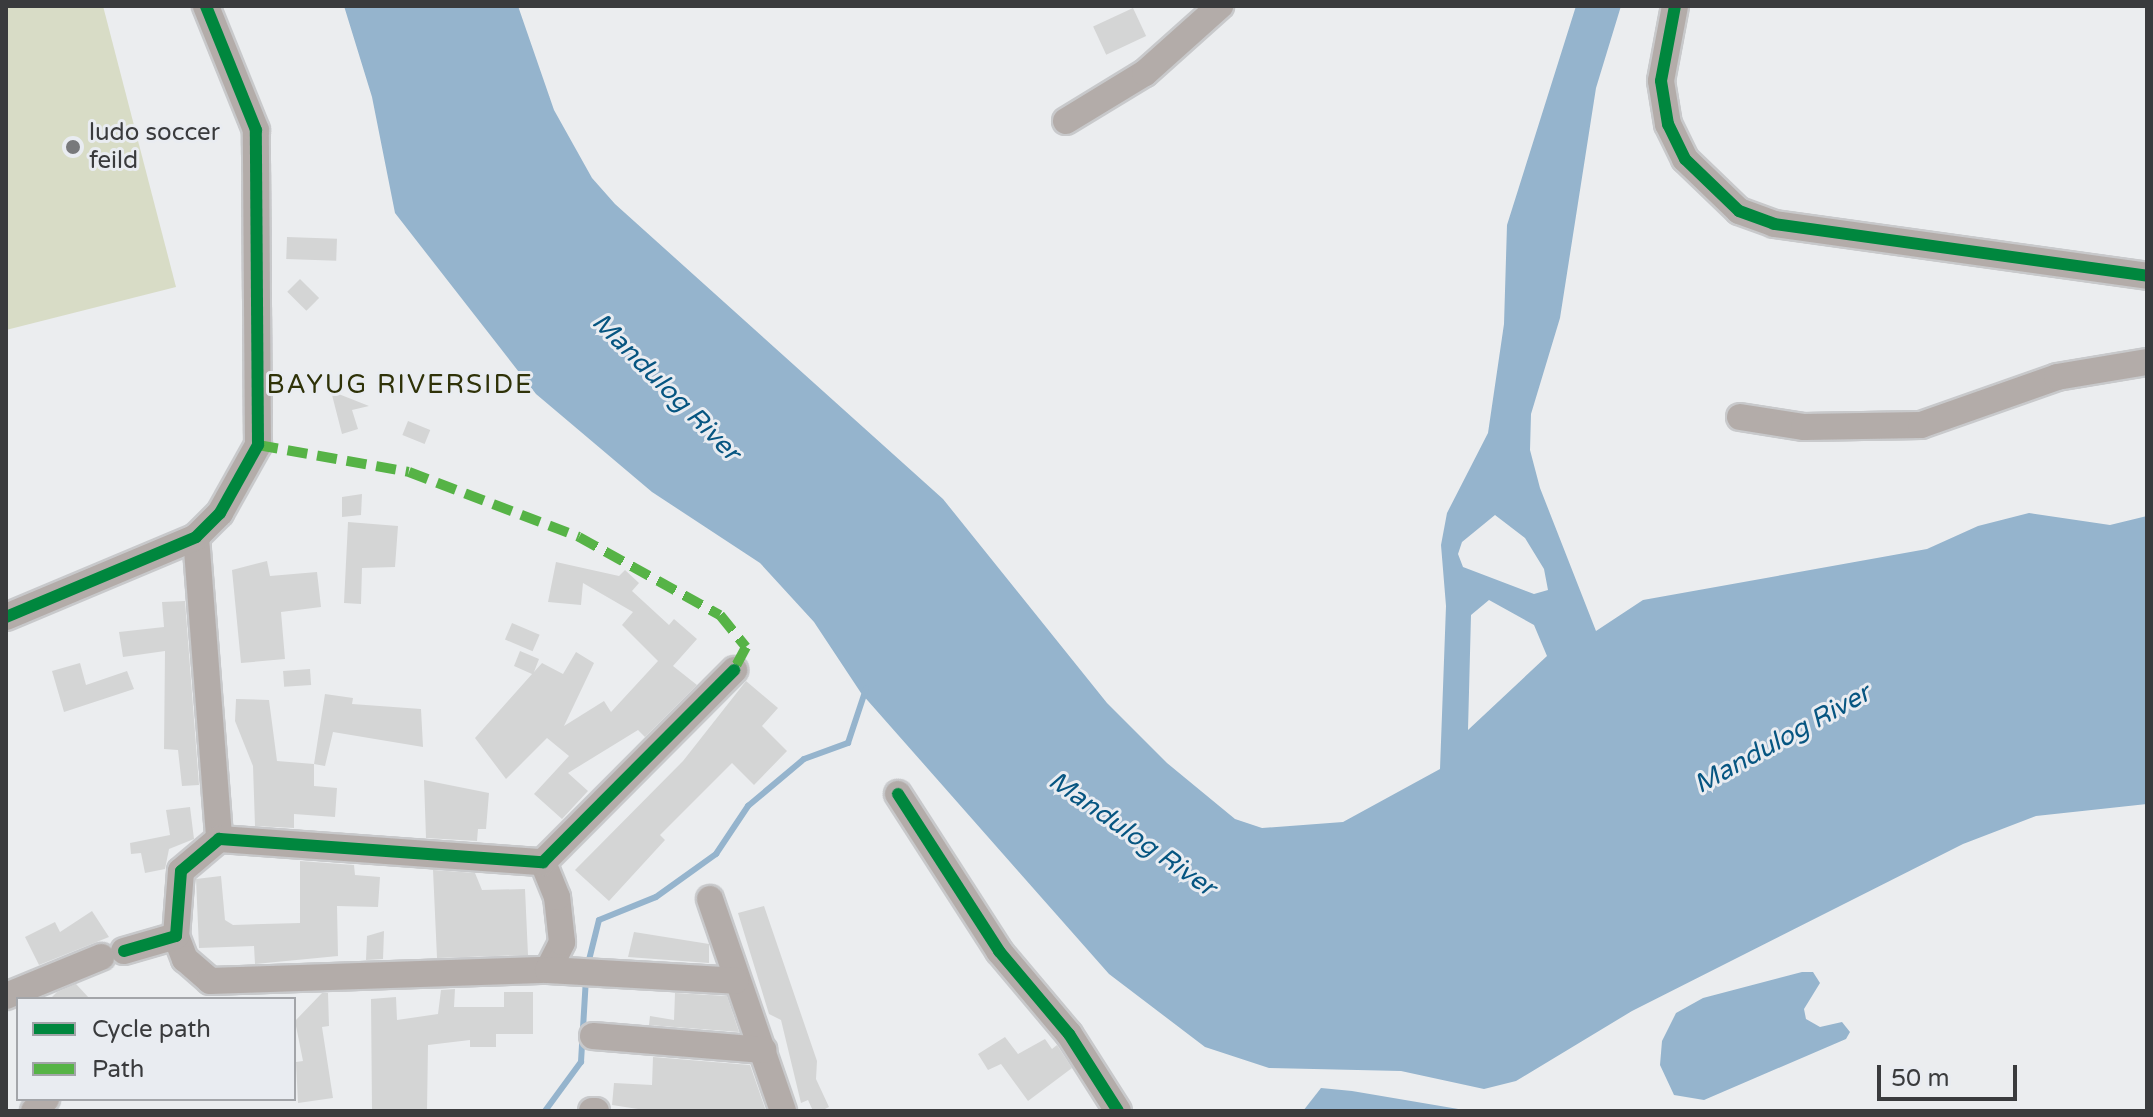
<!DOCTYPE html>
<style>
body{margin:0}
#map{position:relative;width:2153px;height:1117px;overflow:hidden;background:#ebedef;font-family:"Varela Round",sans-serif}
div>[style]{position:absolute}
.green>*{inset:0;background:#d8dcc6}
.water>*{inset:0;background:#95b4cd}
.stream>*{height:6px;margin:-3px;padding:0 3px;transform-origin:3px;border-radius:3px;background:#95b4cd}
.building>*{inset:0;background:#d4d5d5;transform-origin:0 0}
.roads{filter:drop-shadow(2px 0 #c8c9cb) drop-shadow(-2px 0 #c8c9cb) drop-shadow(0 2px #c8c9cb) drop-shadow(0 -2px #c8c9cb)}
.minor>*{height:26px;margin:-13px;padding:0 13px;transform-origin:13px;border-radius:13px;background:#b3aca9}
.quiet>*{height:10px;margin-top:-5px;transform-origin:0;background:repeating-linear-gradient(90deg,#56b346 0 20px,transparent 0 30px)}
.cycleway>*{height:12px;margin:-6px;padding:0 6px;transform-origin:6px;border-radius:6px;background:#00873e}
.dots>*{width:22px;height:22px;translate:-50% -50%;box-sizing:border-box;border:4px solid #e9ecf1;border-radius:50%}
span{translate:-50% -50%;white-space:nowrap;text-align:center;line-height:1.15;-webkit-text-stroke:6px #e9ecf1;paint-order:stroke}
.poi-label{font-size:24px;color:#3a3b3d}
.left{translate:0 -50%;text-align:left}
.neighbourhood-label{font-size:26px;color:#2f3208;letter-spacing:2px}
.water-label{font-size:26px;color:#065581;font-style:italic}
.frame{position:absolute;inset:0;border:8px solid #3a3b3d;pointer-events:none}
.legend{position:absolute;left:16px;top:997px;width:280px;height:104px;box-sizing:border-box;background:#e9ecf1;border:2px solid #a3a5a9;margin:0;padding:10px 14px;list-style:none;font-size:24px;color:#3a3b3d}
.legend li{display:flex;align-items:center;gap:16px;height:40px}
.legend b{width:40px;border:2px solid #a3a5a9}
.scale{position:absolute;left:1877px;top:1065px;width:140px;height:36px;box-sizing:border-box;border:4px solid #3a3b3d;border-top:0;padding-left:10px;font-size:24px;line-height:28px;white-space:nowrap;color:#3a3b3d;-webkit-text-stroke:6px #e9ecf1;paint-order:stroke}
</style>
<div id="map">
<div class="green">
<div style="clip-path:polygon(6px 6px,103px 6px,176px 287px,6px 330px)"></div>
</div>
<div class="water">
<div style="clip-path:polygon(evenodd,344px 6px,518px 6px,554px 110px,592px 178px,615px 204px,943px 499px,1107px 703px,1167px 763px,1235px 819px,1262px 828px,1343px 822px,1440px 769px,1446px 606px,1441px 545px,1447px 513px,1488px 433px,1504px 324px,1507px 225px,1576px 6px,1621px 6px,1596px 88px,1560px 318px,1531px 414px,1530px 450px,1540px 488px,1596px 631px,1643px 600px,1927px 549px,1978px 526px,2029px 513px,2110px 525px,2147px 516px,2147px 804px,2036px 816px,1963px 844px,1632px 1011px,1516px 1081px,1484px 1089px,1401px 1071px,1269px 1068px,1205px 1047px,1109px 974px,861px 693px,814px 622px,760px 563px,652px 492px,536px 394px,395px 213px,372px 97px,344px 6px,1495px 515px,1525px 538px,1544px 569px,1548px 590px,1534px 594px,1463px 567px,1458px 554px,1462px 542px,1495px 515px,344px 6px,1489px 600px,1534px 625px,1547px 656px,1468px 730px,1471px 615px,1489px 600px)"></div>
<div style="clip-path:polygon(1802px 972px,1813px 972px,1820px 983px,1804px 1009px,1806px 1019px,1820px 1027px,1842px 1022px,1850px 1032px,1846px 1039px,1704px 1100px,1674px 1095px,1660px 1065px,1662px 1041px,1676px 1013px,1703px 998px)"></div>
<div style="clip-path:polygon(1321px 1088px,1352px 1091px,1470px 1111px,1303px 1111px)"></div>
</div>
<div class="stream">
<div style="left:588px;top:964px;width:45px;rotate:-76deg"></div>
<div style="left:599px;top:920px;width:61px;rotate:-22deg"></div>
<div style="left:656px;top:897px;width:74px;rotate:-35.6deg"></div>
<div style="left:716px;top:854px;width:58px;rotate:-56.3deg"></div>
<div style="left:748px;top:806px;width:73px;rotate:-40deg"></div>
<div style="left:804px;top:759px;width:47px;rotate:-20deg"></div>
<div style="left:848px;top:743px;width:57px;rotate:-71.6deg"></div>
<div style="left:545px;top:1111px;width:61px;rotate:-53.7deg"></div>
<div style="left:581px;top:1062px;width:83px;rotate:-86.6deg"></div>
</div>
<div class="building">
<div style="left:1133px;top:8px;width:31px;height:44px;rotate:65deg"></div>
<div style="left:287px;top:237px;width:50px;height:22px;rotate:2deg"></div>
<div style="left:300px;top:279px;width:27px;height:18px;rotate:45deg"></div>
<div style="clip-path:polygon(331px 391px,369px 406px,352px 410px,358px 429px,342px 434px)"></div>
<div style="left:408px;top:421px;width:24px;height:15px;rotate:22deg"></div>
<div style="clip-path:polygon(362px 494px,361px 515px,342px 517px,342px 497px)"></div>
<div style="clip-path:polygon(348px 522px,398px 526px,395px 567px,362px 568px,361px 604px,344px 603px)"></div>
<div style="clip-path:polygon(267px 561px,270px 576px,317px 572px,321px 607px,281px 612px,285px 659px,241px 663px,232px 570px)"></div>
<div style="clip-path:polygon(556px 562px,619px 576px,625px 570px,639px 583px,632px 591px,669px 625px,674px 619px,697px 639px,673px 666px,697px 685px,645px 737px,638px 730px,568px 773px,588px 791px,562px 819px,534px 794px,569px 756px,547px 738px,506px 779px,475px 738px,532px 674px,514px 666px,520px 651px,539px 659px,534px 672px,542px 663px,563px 674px,576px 652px,594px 663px,564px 726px,604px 701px,611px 712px,658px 661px,622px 625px,633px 612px,583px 583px,581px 605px,548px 602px)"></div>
<div style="clip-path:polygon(185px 601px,199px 785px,182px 786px,178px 750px,164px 749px,165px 651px,123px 657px,119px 632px,164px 627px,162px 602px)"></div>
<div style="left:512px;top:623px;width:30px;height:18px;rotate:23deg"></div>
<div style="clip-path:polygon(80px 663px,86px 685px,127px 671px,134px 689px,64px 712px,52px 671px)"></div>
<div style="left:310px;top:669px;width:16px;height:27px;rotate:86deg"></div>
<div style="clip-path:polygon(746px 681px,778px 708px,762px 726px,787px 751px,754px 785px,732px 763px,660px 835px,665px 840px,609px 901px,575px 870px,683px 761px)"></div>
<div style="clip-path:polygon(325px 694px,353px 698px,352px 704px,421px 709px,423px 747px,333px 732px,325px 766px,314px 764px,314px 786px,337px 788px,335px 817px,294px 814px,294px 828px,255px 826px,253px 766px,235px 721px,236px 699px,269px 700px,277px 761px,314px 764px)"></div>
<div style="clip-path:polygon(424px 780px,489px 793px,486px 829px,478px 829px,477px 841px,426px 838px)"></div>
<div style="clip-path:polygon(190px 807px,194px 839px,169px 849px,165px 869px,145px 873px,141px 853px,131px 854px,130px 843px,170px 835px,166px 810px)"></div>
<div style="clip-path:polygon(300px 861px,354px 865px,355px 875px,380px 877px,378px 907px,337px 906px,338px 956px,255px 964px,254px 946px,199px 948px,196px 879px,221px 876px,225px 920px,233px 925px,300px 923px)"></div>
<div style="clip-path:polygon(433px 870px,475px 873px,482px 890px,525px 889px,528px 955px,437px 958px)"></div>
<div style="clip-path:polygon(764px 906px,817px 1061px,816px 1079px,829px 1107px,821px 1111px,813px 1111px,808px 1100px,801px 1103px,781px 1020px,769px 1014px,738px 913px)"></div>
<div style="clip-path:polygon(92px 911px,109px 937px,39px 965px,25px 937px,55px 922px,60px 932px)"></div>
<div style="clip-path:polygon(384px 931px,383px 959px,366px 960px,367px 936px)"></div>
<div style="clip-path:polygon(634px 932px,709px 944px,709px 963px,628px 957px)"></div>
<div style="clip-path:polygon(76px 984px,90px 999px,50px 999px,57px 992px)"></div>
<div style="clip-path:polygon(455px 989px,454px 1007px,504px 1007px,504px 992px,533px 992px,533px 1034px,496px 1034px,496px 1047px,470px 1047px,470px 1040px,428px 1045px,427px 1111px,372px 1110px,371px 999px,396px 997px,397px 1020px,438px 1014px,441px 990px)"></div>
<div style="clip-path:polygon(322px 993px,328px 993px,329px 1026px,322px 1027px,333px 1098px,298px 1103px,296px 1062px,303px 1061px,295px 1021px)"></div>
<div style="clip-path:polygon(675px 993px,727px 996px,739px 1032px,649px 1025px,650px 1016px,674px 1020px)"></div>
<div style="clip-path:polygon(1005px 1037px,1018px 1054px,1045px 1039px,1052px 1049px,1057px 1045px,1072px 1068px,1028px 1101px,1001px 1064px,988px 1070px,978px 1054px)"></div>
<div style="clip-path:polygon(653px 1057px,750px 1065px,766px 1111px,651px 1111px,612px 1105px,614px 1083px,652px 1085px)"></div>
</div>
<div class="roads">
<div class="minor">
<div style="left:1675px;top:6px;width:76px;rotate:100.6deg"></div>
<div style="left:1661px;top:81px;width:44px;rotate:80.8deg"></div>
<div style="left:1668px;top:124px;width:39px;rotate:64deg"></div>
<div style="left:1685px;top:159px;width:75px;rotate:43.9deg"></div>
<div style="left:1739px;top:211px;width:37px;rotate:20deg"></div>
<div style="left:1774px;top:224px;width:377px;rotate:7.9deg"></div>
<div style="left:1066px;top:121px;width:92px;rotate:-31.3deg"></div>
<div style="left:1145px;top:73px;width:101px;rotate:-41.8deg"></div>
<div style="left:1740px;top:417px;width:65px;rotate:8.9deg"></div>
<div style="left:1804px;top:427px;width:117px;rotate:-1deg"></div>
<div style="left:1921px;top:425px;width:144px;rotate:-19.4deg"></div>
<div style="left:2057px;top:377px;width:91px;rotate:-9.5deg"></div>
<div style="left:196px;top:537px;width:303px;rotate:85.6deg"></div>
<div style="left:6px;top:617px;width:206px;rotate:-22.8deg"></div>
<div style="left:196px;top:537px;width:34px;rotate:-45deg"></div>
<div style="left:220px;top:513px;width:78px;rotate:-60.8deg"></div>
<div style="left:258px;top:445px;width:315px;rotate:-90.4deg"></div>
<div style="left:256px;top:130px;width:134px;rotate:-112deg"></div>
<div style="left:898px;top:794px;width:187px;rotate:57.2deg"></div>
<div style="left:999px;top:951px;width:109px;rotate:49.9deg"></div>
<div style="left:1069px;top:1034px;width:91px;rotate:57.5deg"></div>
<div style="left:710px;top:899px;width:224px;rotate:71deg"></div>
<div style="left:176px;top:936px;width:25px;rotate:69deg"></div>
<div style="left:185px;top:959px;width:33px;rotate:41deg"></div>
<div style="left:210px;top:981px;width:338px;rotate:-1.9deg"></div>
<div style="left:548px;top:970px;width:31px;rotate:-63deg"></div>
<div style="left:562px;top:942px;width:45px;rotate:-96.3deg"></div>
<div style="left:557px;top:897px;width:38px;rotate:-112deg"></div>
<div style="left:124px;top:951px;width:54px;rotate:-16.1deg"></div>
<div style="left:176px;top:936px;width:65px;rotate:-85.6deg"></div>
<div style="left:181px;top:871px;width:50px;rotate:-40.1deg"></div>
<div style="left:219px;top:839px;width:325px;rotate:4.1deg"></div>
<div style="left:543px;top:862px;width:271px;rotate:-45.1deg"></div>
<div style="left:548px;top:970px;width:188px;rotate:3.3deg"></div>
<div style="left:6px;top:996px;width:103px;rotate:-22.3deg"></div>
<div style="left:593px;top:1036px;width:171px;rotate:4.7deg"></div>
<div style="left:34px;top:1111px;width:17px;rotate:-45deg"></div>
<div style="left:592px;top:1111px;width:4px"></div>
</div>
</div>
<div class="quiet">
<div style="left:258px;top:445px;width:153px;rotate:10.1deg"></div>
<div style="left:409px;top:472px;width:182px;rotate:20.9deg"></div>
<div style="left:579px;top:537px;width:161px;rotate:29deg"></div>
<div style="left:720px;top:615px;width:41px;rotate:50.9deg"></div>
<div style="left:746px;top:647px;width:26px;rotate:118deg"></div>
</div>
<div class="cycleway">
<div style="left:1675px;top:6px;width:76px;rotate:100.6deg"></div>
<div style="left:1661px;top:81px;width:44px;rotate:80.8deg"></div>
<div style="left:1668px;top:124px;width:39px;rotate:64deg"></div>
<div style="left:1685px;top:159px;width:75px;rotate:43.9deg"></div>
<div style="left:1739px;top:211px;width:37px;rotate:20deg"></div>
<div style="left:1774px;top:224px;width:377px;rotate:7.9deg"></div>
<div style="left:6px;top:617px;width:206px;rotate:-22.8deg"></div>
<div style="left:196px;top:537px;width:34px;rotate:-45deg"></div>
<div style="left:220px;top:513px;width:78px;rotate:-60.8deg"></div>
<div style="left:258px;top:445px;width:315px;rotate:-90.4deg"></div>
<div style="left:256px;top:130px;width:134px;rotate:-112deg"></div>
<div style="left:898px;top:794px;width:187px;rotate:57.2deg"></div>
<div style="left:999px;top:951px;width:109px;rotate:49.9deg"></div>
<div style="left:1069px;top:1034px;width:91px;rotate:57.5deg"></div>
<div style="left:124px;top:951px;width:54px;rotate:-16.1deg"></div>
<div style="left:176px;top:936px;width:65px;rotate:-85.6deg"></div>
<div style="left:181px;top:871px;width:50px;rotate:-40.1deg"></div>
<div style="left:219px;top:839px;width:325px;rotate:4.1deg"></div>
<div style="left:543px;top:862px;width:271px;rotate:-45.1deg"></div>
</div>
<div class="dots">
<div style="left:73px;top:147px;background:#78797b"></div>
</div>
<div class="poi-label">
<span class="left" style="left:89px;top:147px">ludo soccer<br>feild</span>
</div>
<div class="neighbourhood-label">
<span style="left:400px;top:385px">BAYUG RIVERSIDE</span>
</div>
<div class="water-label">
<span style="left:666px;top:387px;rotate:45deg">Mandulog River</span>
<span style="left:1782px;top:739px;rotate:-29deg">Mandulog River</span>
<span style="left:1132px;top:834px;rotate:35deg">Mandulog River</span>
</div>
<div class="frame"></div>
<ul class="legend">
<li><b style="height:10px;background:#00873e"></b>Cycle path</li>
<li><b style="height:10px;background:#56b346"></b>Path</li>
</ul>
<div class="scale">50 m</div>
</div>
